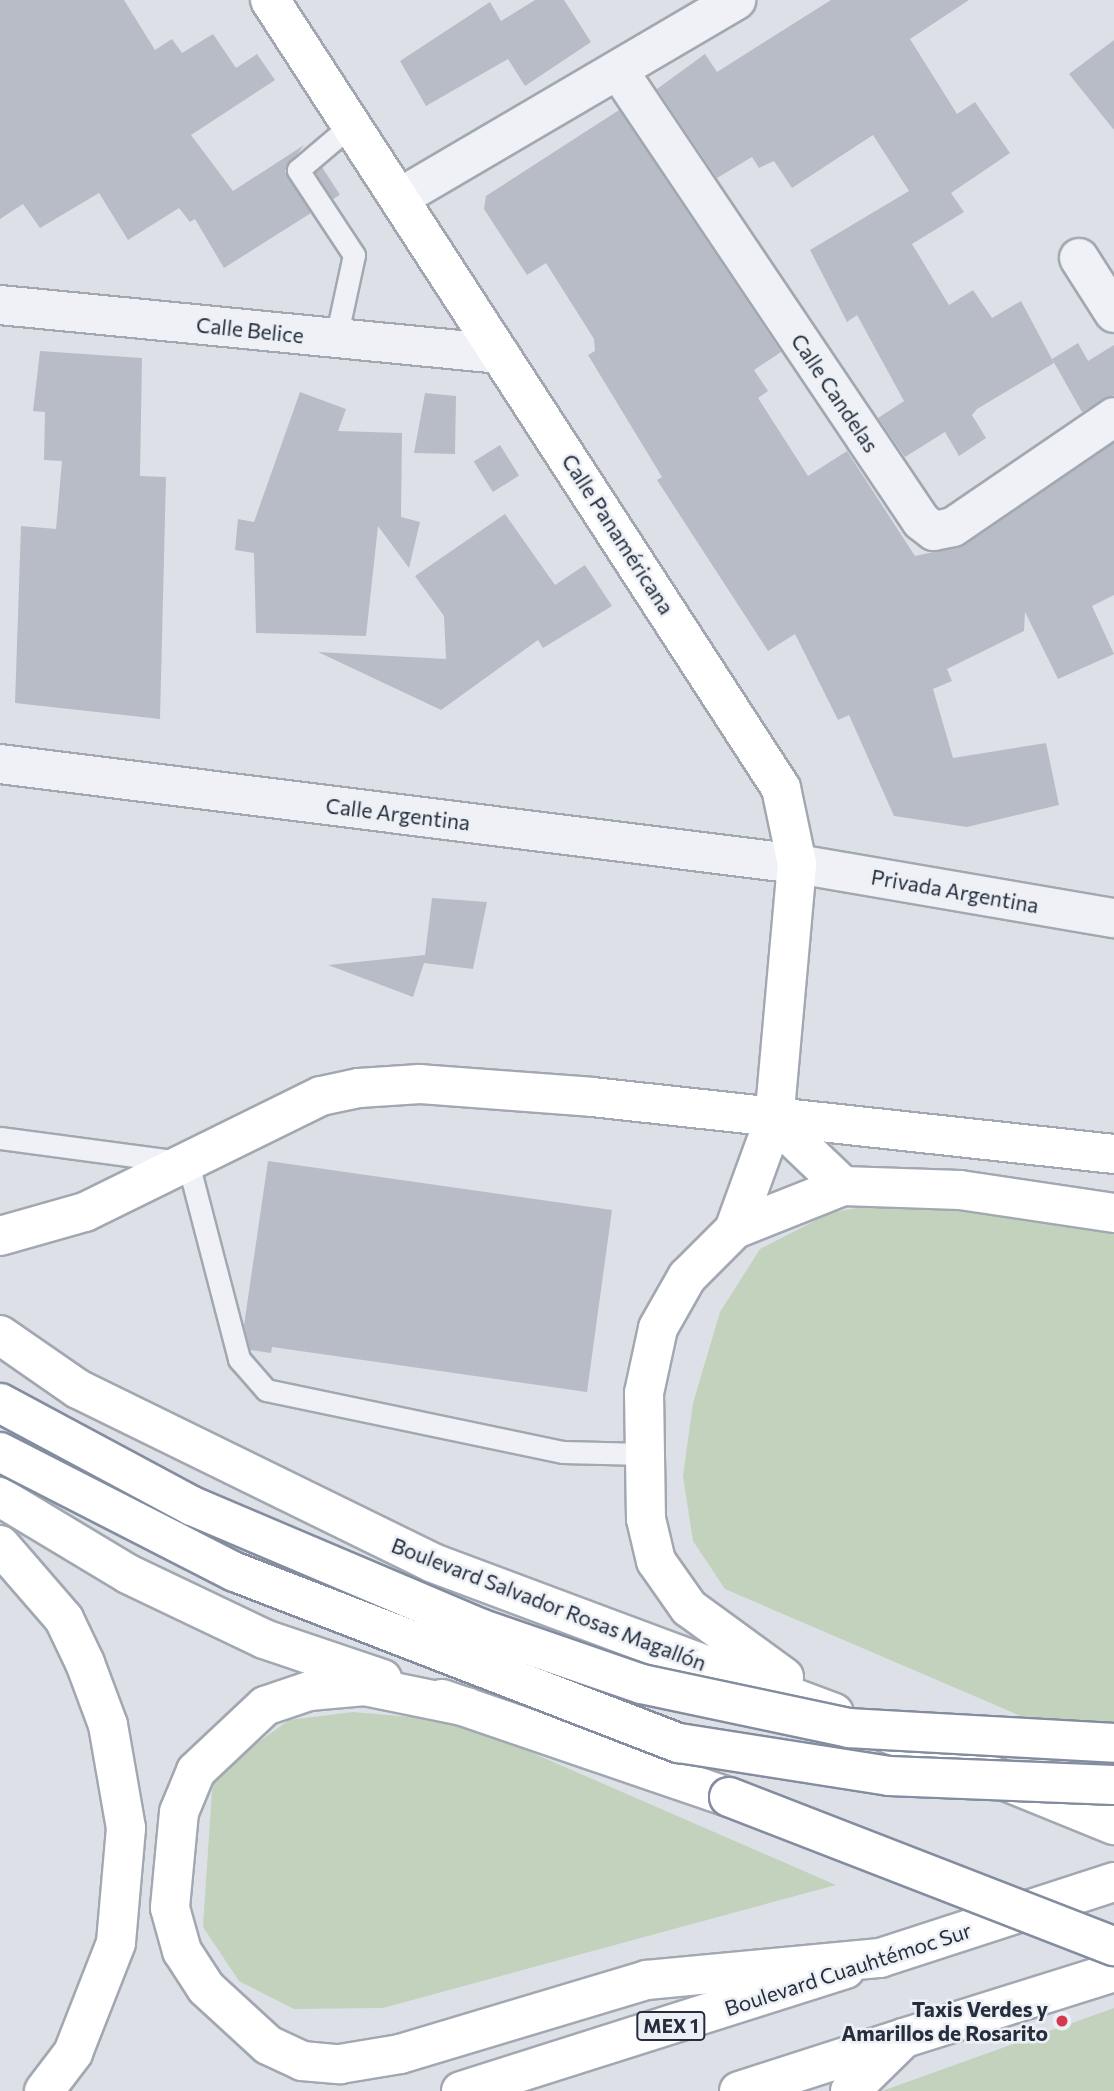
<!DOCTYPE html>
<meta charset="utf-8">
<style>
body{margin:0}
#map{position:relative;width:1114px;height:2091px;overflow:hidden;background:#dde1e7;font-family:Commissioner,sans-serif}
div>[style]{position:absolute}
.green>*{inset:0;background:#c2d2bd}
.building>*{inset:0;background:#b7bcc7;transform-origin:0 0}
.roads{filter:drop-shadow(2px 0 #a2a8b1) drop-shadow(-2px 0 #a2a8b1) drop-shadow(0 2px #a2a8b1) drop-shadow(0 -2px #a2a8b1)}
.lane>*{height:21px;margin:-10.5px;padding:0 10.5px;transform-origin:10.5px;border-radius:10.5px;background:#eff1f6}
.street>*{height:38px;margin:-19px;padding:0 19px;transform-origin:19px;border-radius:19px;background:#eff1f6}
.secondary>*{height:38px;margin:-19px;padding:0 19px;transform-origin:19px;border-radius:19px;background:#fff}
.primary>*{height:38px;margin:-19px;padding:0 19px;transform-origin:19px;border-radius:19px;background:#fff}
.highway>*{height:38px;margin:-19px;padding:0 19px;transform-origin:19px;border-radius:19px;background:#fff}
.bridges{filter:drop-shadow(2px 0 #838d9f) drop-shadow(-2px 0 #838d9f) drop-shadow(0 2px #838d9f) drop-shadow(0 -2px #838d9f)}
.highway-bridge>*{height:38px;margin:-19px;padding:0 19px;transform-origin:19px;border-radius:19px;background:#fff}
.dots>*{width:19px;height:19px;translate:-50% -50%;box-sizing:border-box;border:4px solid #ecf0f5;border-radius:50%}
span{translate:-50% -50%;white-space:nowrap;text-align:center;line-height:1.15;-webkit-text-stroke:5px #ecf0f5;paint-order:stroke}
.shield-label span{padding:2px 5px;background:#ecf0f5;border:2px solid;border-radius:5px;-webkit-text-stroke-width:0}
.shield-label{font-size:19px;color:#262e3e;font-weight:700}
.street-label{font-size:21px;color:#262e3e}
.poi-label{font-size:21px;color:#262e3e;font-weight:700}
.right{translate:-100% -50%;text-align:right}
</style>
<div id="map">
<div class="green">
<div style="clip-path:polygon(893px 1201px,1114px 1230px,1114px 1756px,725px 1589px,693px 1541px,683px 1476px,693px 1403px,720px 1312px,760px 1249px,830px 1213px)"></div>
<div style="clip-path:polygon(353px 1712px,459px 1721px,836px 1885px,383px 2008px,294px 2009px,239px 1981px,203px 1927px,213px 1775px,289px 1720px)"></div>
<div style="clip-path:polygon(1114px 2008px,1114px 2091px,882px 2091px)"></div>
</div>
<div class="building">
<div style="clip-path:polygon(0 0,124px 0,155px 50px,172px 39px,182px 53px,213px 34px,236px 68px,257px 54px,275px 80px,191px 135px,233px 191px,304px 145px,285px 171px,311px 213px,224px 268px,195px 219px,190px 222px,179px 208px,128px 240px,99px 193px,40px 228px,23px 204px,0 219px)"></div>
<div style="clip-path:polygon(535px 0,564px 0,591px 42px,525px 86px,508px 59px,426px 106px,400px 61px,490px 2px,501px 21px)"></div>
<div style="clip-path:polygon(831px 0,969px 0,910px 39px,957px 114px,975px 102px,1010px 153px,951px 193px,964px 212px,912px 244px,949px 305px,973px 290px,992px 318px,1021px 301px,1054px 363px,977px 409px,972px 415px,986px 438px,959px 456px,945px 432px,905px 457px,878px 418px,904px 401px,857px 315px,847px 322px,810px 250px,909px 191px,873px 135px,792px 188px,774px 161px,759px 168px,752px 157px,717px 178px,657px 89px,705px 54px,717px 72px)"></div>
<div style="clip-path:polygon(1114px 40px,1114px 130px,1069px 74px)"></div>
<div style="clip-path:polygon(619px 110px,781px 352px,754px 370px,768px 391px,758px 398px,808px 476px,847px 451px,915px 556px,965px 545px,1114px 443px,1114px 595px,1092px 606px,1114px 654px,1058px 679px,1025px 612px,1024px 631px,947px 669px,952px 681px,933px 689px,953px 758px,1046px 743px,1059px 805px,967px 827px,894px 816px,849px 715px,838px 720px,795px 634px,768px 651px,657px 480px,662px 477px,588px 355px,595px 351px,594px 339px,546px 263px,527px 275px,484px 209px,486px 196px)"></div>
<div style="left:322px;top:167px;width:33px;height:9px;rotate:57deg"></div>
<div style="clip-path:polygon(1078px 343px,1088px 361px,1114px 345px,1114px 395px,1082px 412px,1052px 359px)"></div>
<div style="clip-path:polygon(40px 351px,142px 358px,140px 476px,166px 477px,160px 719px,15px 703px,21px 526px,56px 529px,62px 461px,44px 460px,45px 412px,33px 411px)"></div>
<div style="clip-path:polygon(300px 392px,346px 409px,338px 431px,402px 433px,401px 517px,420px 522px,409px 568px,378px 526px,366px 636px,256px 633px,254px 553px,235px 550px,238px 519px,254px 522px)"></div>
<div style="clip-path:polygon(425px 393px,456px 396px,455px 454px,414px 453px)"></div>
<div style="left:500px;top:445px;width:36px;height:31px;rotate:58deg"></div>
<div style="clip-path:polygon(505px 514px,555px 585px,585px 565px,612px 606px,543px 648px,538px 640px,441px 710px,318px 652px,446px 659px,444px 616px,415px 576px)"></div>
<div style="clip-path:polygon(432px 898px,487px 902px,473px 969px,424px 963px,413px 997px,328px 965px,425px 955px)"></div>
<div style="clip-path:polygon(268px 1161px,612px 1210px,587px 1392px,272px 1347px,271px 1353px,250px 1350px,244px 1325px)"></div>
</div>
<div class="roads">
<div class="lane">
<div style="left:336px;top:338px;width:85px;rotate:-77.8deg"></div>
<div style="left:354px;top:255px;width:102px;rotate:-123.4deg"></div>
<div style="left:298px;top:170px;width:70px;rotate:-40.3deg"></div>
<div style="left:0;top:1138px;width:190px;rotate:7.6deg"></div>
<div style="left:188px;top:1163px;width:203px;rotate:75.4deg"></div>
<div style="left:239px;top:1359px;width:41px;rotate:48.9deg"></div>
<div style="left:266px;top:1390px;width:303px;rotate:11.8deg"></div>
<div style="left:563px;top:1452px;width:81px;rotate:1.4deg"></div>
</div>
<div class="street">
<div style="left:620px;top:73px;width:540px;rotate:56.1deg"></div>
<div style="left:921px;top:521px;width:16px;rotate:38deg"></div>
<div style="left:934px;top:531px;width:19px;rotate:-12deg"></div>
<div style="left:953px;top:527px;width:195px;rotate:-34.3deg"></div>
<div style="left:399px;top:198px;width:391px;rotate:-30.4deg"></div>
<div style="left:1079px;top:258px;width:65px;rotate:57.5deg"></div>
<div style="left:0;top:305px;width:502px;rotate:5.6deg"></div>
<div style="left:0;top:764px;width:803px;rotate:7.15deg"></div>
<div style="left:797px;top:864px;width:322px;rotate:9.7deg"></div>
</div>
<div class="secondary">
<div style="left:270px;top:0;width:939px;rotate:57.04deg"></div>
<div style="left:781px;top:788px;width:78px;rotate:78.1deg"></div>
<div style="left:797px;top:864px;width:257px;rotate:95.1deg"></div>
<div style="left:774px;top:1120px;width:117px;rotate:110deg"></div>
<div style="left:774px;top:1120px;width:95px;rotate:43.7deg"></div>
</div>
<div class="primary">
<div style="left:461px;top:2091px;width:403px;rotate:-17.6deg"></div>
<div style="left:739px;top:2091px;width:173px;rotate:-17.8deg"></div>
</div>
<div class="highway">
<div style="left:0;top:1236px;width:88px;rotate:-15.8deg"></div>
<div style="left:85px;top:1212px;width:263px;rotate:-26.2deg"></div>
<div style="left:321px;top:1096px;width:39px;rotate:-12deg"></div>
<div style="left:359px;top:1088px;width:61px;rotate:-3.8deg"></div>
<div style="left:420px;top:1084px;width:172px;rotate:4.3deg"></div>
<div style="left:592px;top:1097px;width:525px;rotate:6.23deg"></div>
<div style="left:0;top:1335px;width:95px;rotate:34.7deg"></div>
<div style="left:78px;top:1389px;width:395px;rotate:26.1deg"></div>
<div style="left:433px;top:1563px;width:428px;rotate:20.5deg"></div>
<div style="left:0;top:1497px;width:149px;rotate:31deg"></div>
<div style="left:128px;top:1574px;width:151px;rotate:25.5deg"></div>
<div style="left:264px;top:1639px;width:125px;rotate:18.7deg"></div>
<div style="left:0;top:1545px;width:98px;rotate:49.1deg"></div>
<div style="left:64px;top:1619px;width:49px;rotate:64.5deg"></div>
<div style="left:85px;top:1663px;width:66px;rotate:69.6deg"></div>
<div style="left:108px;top:1725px;width:105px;rotate:80.1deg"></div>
<div style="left:126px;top:1828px;width:115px;rotate:95deg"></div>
<div style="left:116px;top:1943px;width:118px;rotate:111.4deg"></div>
<div style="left:73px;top:2053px;width:48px;rotate:127.3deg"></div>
<div style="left:784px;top:1677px;width:117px;rotate:-144deg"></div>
<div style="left:689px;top:1608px;width:57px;rotate:-125.1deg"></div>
<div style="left:656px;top:1561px;width:43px;rotate:-103.4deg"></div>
<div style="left:646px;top:1519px;width:126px;rotate:-90.9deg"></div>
<div style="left:644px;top:1393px;width:66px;rotate:-77.8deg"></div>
<div style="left:658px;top:1328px;width:59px;rotate:-60.4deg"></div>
<div style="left:687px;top:1277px;width:68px;rotate:-45deg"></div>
<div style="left:735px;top:1229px;width:116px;rotate:-21.7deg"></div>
<div style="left:843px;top:1186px;width:117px;rotate:2deg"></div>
<div style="left:960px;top:1190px;width:156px;rotate:8.5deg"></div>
<div style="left:442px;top:1699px;width:303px;rotate:18.9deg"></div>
<div style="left:467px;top:1707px;width:104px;rotate:-168.4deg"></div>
<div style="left:365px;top:1686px;width:56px;rotate:174.9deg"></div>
<div style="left:309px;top:1691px;width:46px;rotate:161.2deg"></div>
<div style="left:265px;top:1706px;width:95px;rotate:136.7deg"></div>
<div style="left:196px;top:1771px;width:44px;rotate:112.5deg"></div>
<div style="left:179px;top:1812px;width:96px;rotate:95.4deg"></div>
<div style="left:170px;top:1908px;width:45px;rotate:74.4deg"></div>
<div style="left:182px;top:1951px;width:44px;rotate:57deg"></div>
<div style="left:206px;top:1988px;width:84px;rotate:42.6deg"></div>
<div style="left:268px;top:2045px;width:38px;rotate:25deg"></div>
<div style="left:302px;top:2061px;width:38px;rotate:5deg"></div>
<div style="left:340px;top:2064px;width:61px;rotate:-9.5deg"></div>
<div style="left:400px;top:2054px;width:258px;rotate:-16.7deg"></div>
<div style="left:647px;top:1980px;width:234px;rotate:-5.4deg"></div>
<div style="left:880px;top:1958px;width:246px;rotate:-18deg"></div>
<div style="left:887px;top:1733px;width:245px;rotate:22.1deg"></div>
<div style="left:850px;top:2091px;width:76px;rotate:-44.5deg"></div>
<div style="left:904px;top:2038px;width:220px;rotate:-17.4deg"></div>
</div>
</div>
<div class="bridges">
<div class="highway-bridge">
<div style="left:0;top:1403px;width:218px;rotate:28.2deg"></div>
<div style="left:192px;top:1506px;width:312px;rotate:23deg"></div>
<div style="left:479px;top:1628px;width:172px;rotate:19deg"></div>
<div style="left:642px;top:1684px;width:212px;rotate:12deg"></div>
<div style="left:849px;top:1728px;width:265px;rotate:3.2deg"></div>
<div style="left:0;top:1452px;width:264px;rotate:27.1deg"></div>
<div style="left:235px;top:1572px;width:476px;rotate:21.1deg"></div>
<div style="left:679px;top:1743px;width:213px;rotate:8.9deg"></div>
<div style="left:889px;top:1776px;width:225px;rotate:2.3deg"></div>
<div style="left:729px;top:1797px;width:413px;rotate:21.2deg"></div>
</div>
</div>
<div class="dots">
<div style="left:1062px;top:2021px;background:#d43a4d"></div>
</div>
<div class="shield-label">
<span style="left:671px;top:2026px">MEX 1</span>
</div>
<div class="street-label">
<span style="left:250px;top:330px;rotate:6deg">Calle Belice</span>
<span style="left:835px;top:393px;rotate:56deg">Calle Candelas</span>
<span style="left:618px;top:534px;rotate:57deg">Calle Panaméricana</span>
<span style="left:398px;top:814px;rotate:7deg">Calle Argentina</span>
<span style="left:955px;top:891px;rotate:10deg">Privada Argentina</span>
<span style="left:549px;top:1604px;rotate:21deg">Boulevard Salvador Rosas Magallón</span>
<span style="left:848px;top:1969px;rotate:-18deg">Boulevard Cuauhtémoc Sur</span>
</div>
<div class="poi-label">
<span class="right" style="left:1048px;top:2021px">Taxis Verdes y<br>Amarillos de Rosarito</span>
</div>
</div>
